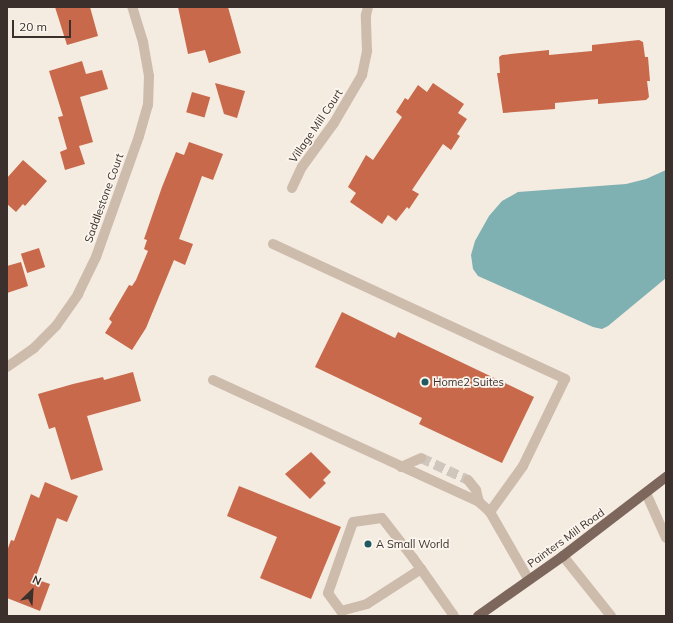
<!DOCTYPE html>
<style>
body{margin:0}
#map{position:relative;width:673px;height:623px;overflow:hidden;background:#f4ebe1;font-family:Mulish,sans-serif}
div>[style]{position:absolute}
.water>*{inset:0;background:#7fb0b2}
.building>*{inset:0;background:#c8694b;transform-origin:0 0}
.minor-tunnel>*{height:10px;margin-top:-5px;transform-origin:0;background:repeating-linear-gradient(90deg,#cfc6bd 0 10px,transparent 0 15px)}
.minor>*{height:10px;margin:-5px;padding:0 5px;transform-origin:5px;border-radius:5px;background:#cdbbac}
.major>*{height:10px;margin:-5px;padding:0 5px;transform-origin:5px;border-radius:5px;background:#7d675c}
.dots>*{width:11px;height:11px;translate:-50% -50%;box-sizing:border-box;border:2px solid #fbf5ee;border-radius:50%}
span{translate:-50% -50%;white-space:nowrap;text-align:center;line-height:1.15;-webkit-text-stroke:3.5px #fbf5ee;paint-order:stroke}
.street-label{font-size:11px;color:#3b302b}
.poi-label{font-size:11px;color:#3b302b}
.left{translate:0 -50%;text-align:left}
.frame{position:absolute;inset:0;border:8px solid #3b302b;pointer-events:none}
.north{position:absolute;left:12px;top:571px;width:40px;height:40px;-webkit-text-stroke:3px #fbf5ee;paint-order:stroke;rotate:25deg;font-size:11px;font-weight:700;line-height:16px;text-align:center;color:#3b302b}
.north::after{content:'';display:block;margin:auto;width:14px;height:18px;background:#3b302b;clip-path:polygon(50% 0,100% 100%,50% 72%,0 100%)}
.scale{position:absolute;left:12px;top:20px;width:59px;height:18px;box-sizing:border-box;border:2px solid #3b302b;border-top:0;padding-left:5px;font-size:12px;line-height:14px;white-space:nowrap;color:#3b302b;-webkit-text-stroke:3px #fbf5ee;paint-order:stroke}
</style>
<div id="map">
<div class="water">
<div style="clip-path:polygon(666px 170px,666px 278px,608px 326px,602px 329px,593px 327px,478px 276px,473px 269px,471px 255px,475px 241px,489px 216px,502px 201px,518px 192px,626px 184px,646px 179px)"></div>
</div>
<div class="building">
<div style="clip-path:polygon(55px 7px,90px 7px,98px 36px,67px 45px)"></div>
<div style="clip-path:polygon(178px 7px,228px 7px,241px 53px,209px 63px,205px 50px,188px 54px)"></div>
<div style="clip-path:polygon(639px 40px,643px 42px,645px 57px,648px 57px,650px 81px,647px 81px,649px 97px,646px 100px,598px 104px,598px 99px,555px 103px,555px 109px,503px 113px,497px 73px,500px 73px,499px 57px,502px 55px,549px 50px,549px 55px,592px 51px,592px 45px)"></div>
<div style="clip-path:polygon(82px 61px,86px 74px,102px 70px,108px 89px,80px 97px,93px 142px,79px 146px,85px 164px,65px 170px,60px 152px,67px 149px,58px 117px,63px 116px,49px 71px)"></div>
<div style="clip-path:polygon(215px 83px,245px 91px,237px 118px,224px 114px)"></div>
<div style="clip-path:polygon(433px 83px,464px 104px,458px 113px,467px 119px,457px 134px,460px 136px,451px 150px,443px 144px,412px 190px,419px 194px,409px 209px,407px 207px,396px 221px,388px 215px,382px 224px,350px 202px,356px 193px,348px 187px,366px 155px,373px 160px,402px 117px,396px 112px,405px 98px,408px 100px,418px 85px,427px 92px)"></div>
<div style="left:192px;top:92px;width:19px;height:21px;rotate:16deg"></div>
<div style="clip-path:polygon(189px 142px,223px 154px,213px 180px,202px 176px,179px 239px,193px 244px,185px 265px,174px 260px,146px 328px,132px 350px,105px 333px,112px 322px,109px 319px,129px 285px,132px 286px,136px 280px,148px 251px,144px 249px,147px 240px,144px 239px,162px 187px,176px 152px,184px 155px)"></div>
<div style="clip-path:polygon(23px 160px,47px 181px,25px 206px,23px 204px,16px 212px,7px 204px,7px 178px)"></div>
<div style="left:39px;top:248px;width:20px;height:19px;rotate:72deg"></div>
<div style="clip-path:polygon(21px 262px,28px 286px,7px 293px,7px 266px)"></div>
<div style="clip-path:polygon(342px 312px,395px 338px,398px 332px,534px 397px,502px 463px,419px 424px,422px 418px,315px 367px)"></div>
<div style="clip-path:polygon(133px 372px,141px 401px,87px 416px,103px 470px,71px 480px,55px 427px,49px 429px,38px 394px,73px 384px,103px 377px,104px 380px)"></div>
<div style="clip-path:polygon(311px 452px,331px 472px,323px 480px,326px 483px,310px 499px,285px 474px)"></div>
<div style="clip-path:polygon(45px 482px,78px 496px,67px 522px,57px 518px,35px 579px,50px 584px,40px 611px,7px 598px,7px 551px,11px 540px,14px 541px,31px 494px,39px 498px)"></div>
<div style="clip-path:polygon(239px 486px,341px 527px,311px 599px,260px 578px,277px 537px,227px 516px)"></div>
</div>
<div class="minor-tunnel">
<div style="left:421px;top:458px;width:52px;rotate:25.1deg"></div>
</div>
<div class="minor">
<div style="left:292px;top:188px;width:23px;rotate:-65deg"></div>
<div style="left:302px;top:167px;width:54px;rotate:-54deg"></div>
<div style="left:334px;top:123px;width:56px;rotate:-59.7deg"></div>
<div style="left:362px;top:75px;width:25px;rotate:-78deg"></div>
<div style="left:367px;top:51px;width:36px;rotate:-92deg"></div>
<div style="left:366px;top:15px;width:8px;rotate:-76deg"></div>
<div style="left:273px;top:244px;width:322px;rotate:24.8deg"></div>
<div style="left:565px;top:379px;width:97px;rotate:115.8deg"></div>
<div style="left:523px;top:466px;width:57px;rotate:125.7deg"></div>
<div style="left:490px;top:512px;width:78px;rotate:60.2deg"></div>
<div style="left:7px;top:367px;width:33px;rotate:-35deg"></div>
<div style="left:34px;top:348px;width:31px;rotate:-45deg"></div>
<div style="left:56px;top:326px;width:39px;rotate:-55deg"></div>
<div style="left:78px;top:294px;width:41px;rotate:-64.1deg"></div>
<div style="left:96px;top:257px;width:128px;rotate:-70.4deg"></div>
<div style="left:139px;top:136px;width:32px;rotate:-74deg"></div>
<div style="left:148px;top:105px;width:29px;rotate:-88deg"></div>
<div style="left:149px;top:76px;width:35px;rotate:-100deg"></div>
<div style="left:143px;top:42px;width:37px;rotate:-107deg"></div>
<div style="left:213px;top:380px;width:293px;rotate:24.6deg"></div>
<div style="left:479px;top:502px;width:15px;rotate:42deg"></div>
<div style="left:401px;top:467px;width:22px;rotate:-24deg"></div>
<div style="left:468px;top:480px;width:13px;rotate:51deg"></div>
<div style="left:476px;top:490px;width:12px;rotate:76deg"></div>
<div style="left:646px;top:493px;width:49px;rotate:66deg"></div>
<div style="left:563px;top:556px;width:77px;rotate:51.3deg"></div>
<div style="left:421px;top:569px;width:64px;rotate:147.1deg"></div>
<div style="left:367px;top:604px;width:27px;rotate:165deg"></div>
<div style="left:341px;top:611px;width:22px;rotate:-126deg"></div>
<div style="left:328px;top:593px;width:75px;rotate:-70.6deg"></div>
<div style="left:353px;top:522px;width:29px;rotate:-8deg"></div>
<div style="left:382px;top:518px;width:51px;rotate:52.2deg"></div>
<div style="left:413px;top:558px;width:14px;rotate:54deg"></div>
<div style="left:421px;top:569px;width:57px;rotate:54.9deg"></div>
</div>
<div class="major">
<div style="left:478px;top:616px;width:104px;rotate:-35.2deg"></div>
<div style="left:563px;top:556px;width:130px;rotate:-37.5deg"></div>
</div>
<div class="dots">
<div style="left:425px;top:382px;background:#1f5a5e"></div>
<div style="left:368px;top:544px;background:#1f5a5e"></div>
</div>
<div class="street-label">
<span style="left:316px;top:126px;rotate:-56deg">Village Mill Court</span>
<span style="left:104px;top:198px;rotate:-70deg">Saddlestone Court</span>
<span style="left:566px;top:538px;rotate:-36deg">Painters Mill Road</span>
</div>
<div class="poi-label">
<span class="left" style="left:433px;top:382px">Home2 Suites</span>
<span class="left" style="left:376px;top:544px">A Small World</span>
</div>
<div class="frame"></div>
<div class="north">N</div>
<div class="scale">20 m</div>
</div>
